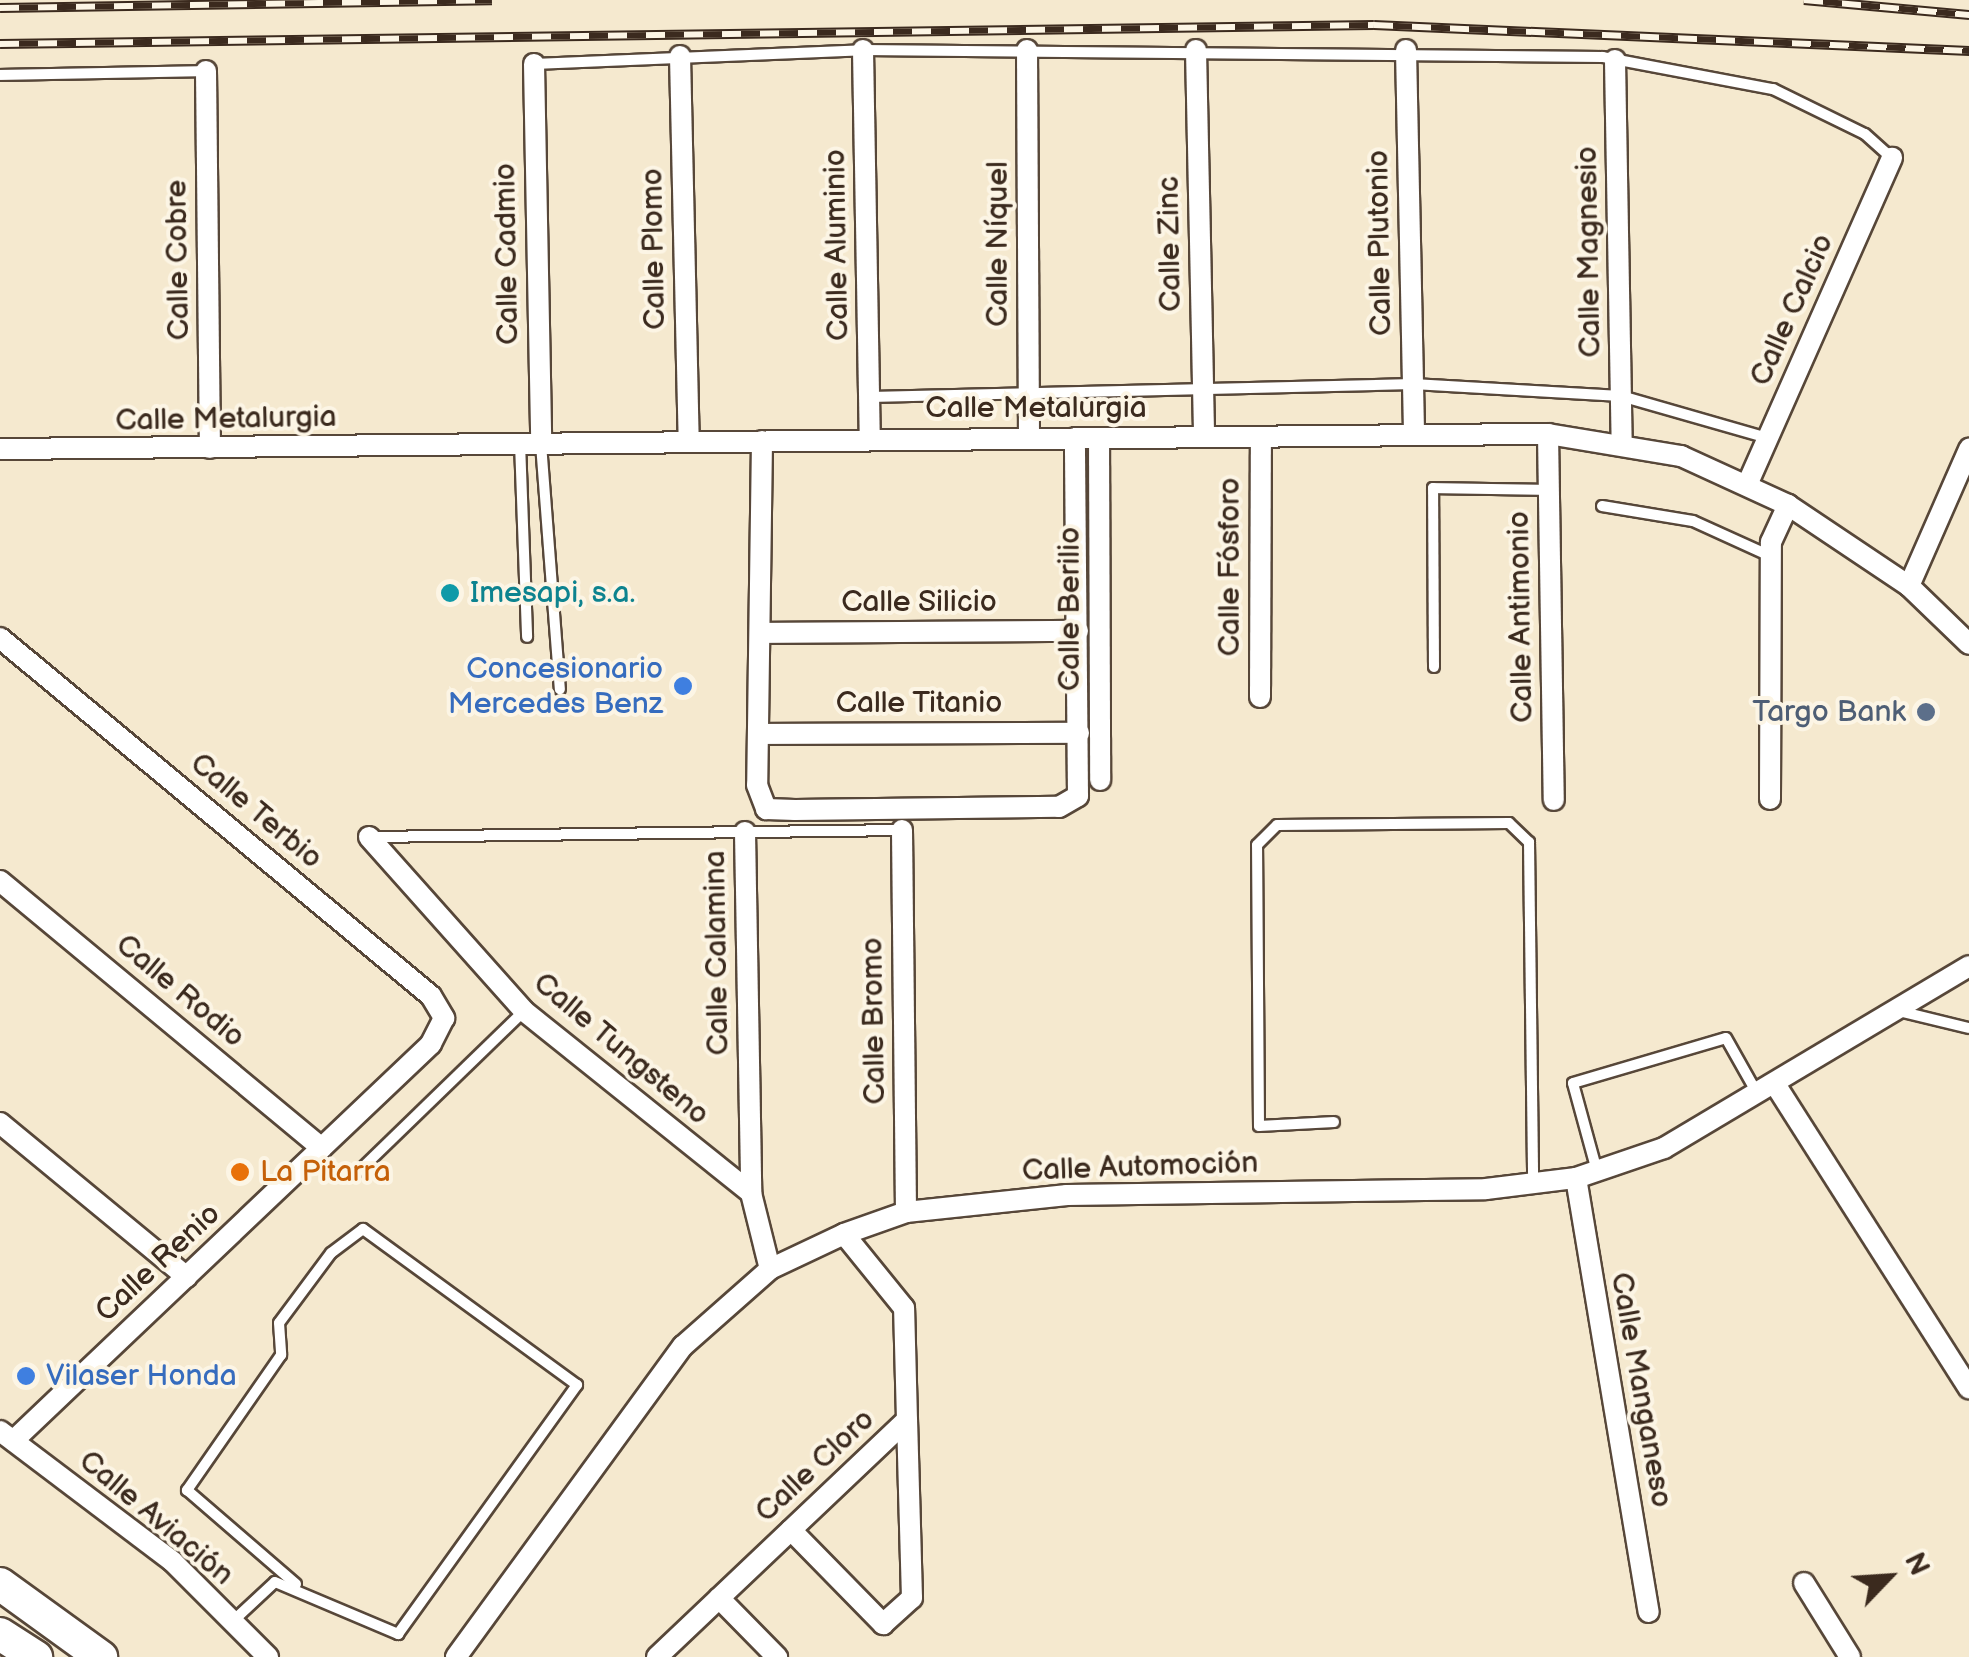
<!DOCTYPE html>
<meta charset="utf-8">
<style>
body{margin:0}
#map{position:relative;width:1969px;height:1657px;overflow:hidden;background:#f5e9cf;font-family:"Balsamiq Sans",sans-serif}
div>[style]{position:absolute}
.roads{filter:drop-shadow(2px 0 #574739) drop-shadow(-2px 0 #574739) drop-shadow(0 2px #574739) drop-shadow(0 -2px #574739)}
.lane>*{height:10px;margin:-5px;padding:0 5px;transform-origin:5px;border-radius:5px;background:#fff}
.street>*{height:20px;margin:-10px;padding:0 10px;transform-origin:10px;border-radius:10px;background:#fff}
.primary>*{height:32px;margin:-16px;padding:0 16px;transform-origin:16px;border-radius:16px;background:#fff}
.rail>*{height:10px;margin-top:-5px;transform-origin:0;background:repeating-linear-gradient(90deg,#fcf5e5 0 19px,#3b2a1e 0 38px);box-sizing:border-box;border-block:2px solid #3b2a1e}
.dots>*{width:28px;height:28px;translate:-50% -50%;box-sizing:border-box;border:5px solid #fcf5e5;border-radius:50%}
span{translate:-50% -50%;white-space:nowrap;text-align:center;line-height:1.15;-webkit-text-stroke:8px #fcf5e5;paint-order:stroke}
.street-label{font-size:30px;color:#3b2a1e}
.culture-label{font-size:30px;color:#0d838f}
.left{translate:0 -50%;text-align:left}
.shop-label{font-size:30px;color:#366cbe}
.right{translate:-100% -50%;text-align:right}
.service-label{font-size:30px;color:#4e5e75}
.food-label{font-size:30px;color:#c56008}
.north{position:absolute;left:1839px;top:1527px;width:100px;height:100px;-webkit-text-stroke:8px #fcf5e5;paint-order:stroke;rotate:65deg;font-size:28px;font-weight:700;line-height:40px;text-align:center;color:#3b2a1e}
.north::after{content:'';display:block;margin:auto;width:35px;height:45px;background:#3b2a1e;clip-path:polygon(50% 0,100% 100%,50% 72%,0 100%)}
</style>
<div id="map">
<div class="roads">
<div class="lane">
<div style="left:534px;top:64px;width:329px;rotate:-2.4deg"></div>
<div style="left:863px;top:50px;width:740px;rotate:0.54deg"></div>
<div style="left:1603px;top:57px;width:173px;rotate:10.7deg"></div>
<div style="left:1773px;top:89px;width:102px;rotate:26.1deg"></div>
<div style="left:1865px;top:134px;width:36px;rotate:42deg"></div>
<div style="left:0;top:75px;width:206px;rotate:-1.1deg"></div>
<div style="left:870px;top:397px;width:543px;rotate:-1.37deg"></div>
<div style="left:1413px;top:384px;width:208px;rotate:3.3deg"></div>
<div style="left:1621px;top:396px;width:152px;rotate:16deg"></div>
<div style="left:520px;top:443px;width:194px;rotate:87.9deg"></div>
<div style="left:541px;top:444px;width:246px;rotate:85.6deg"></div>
<div style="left:1602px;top:506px;width:92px;rotate:9.4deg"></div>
<div style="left:1693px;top:521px;width:85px;rotate:24.4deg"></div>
<div style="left:1434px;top:667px;width:179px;rotate:-90.3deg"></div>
<div style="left:1433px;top:488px;width:116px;rotate:1deg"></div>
<div style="left:370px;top:837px;width:532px;rotate:-0.75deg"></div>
<div style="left:1899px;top:1011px;width:72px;rotate:13.7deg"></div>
<div style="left:1334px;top:1122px;width:75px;rotate:176.9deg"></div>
<div style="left:1259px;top:1126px;width:281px;rotate:-90.4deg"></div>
<div style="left:1257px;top:845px;width:28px;rotate:-45deg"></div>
<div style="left:1277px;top:825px;width:232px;rotate:-0.5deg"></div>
<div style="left:1509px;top:823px;width:28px;rotate:44deg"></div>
<div style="left:1529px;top:842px;width:341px;rotate:89.3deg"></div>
<div style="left:359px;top:1171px;width:230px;rotate:-44.1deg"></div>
<div style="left:1597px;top:1171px;width:91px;rotate:-105.3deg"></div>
<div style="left:1573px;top:1083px;width:159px;rotate:-16.4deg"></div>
<div style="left:1726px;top:1038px;width:63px;rotate:60.6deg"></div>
<div style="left:233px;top:1621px;width:57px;rotate:-42.9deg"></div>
<div style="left:275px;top:1582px;width:134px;rotate:22.9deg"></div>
<div style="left:398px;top:1634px;width:307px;rotate:-54.3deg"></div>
<div style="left:577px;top:1385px;width:265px;rotate:-143.9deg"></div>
<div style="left:363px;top:1229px;width:40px;rotate:143deg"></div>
<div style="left:331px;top:1253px;width:87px;rotate:126.6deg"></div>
<div style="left:279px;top:1323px;width:32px;rotate:86deg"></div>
<div style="left:281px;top:1355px;width:165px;rotate:124.8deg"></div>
<div style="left:187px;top:1490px;width:144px;rotate:40.8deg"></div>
</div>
<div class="street">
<div style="left:863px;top:50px;width:390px;rotate:89deg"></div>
<div style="left:1027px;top:50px;width:388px;rotate:89.7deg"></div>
<div style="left:1196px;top:50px;width:387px;rotate:88.8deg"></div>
<div style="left:1406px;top:50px;width:385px;rotate:88.8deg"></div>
<div style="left:680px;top:56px;width:386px;rotate:88.7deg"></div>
<div style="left:1615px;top:60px;width:383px;rotate:89deg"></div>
<div style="left:534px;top:64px;width:379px;rotate:88.9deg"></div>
<div style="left:206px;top:71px;width:377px;rotate:89.4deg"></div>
<div style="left:1548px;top:434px;width:366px;rotate:89.1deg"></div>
<div style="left:1099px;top:438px;width:342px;rotate:89.8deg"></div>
<div style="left:762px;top:441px;width:344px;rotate:90.8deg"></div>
<div style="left:757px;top:785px;width:26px;rotate:69deg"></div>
<div style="left:766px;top:809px;width:29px;rotate:2deg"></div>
<div style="left:795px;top:810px;width:264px;rotate:-0.7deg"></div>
<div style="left:1059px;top:807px;width:22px;rotate:-30deg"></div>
<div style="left:1078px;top:796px;width:358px;rotate:-90.5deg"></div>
<div style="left:0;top:449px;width:1548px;rotate:-0.56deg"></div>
<div style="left:1548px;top:434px;width:135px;rotate:9.4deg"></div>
<div style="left:1681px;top:456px;width:118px;rotate:24.6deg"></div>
<div style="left:1788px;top:505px;width:146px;rotate:33.8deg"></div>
<div style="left:1909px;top:586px;width:83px;rotate:44deg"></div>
<div style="left:1747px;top:485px;width:358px;rotate:-66.1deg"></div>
<div style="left:1909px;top:586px;width:150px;rotate:-66.3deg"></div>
<div style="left:760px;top:633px;width:318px;rotate:-0.4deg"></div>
<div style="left:0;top:638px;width:560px;rotate:39.71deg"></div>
<div style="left:431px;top:996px;width:26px;rotate:59deg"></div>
<div style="left:444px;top:1018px;width:29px;rotate:117deg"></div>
<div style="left:431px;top:1044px;width:576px;rotate:136.48deg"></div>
<div style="left:1260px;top:697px;width:260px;rotate:-89.8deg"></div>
<div style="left:758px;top:734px;width:321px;rotate:-0.2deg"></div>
<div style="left:1770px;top:799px;width:257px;rotate:-89.8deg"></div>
<div style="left:1771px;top:542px;width:41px;rotate:-65.3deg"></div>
<div style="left:902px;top:830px;width:382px;rotate:89.4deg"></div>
<div style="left:745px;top:832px;width:361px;rotate:89deg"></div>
<div style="left:369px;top:837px;width:233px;rotate:48.3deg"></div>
<div style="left:524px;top:1011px;width:291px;rotate:38.7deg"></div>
<div style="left:751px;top:1193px;width:78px;rotate:76deg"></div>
<div style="left:0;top:881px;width:418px;rotate:39.7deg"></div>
<div style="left:1775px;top:1084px;width:361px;rotate:57.5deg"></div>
<div style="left:0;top:1123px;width:242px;rotate:39.5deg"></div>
<div style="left:1576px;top:1178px;width:440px;rotate:80.5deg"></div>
<div style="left:0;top:1431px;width:216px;rotate:37.1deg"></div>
<div style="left:172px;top:1561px;width:136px;rotate:45deg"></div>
<div style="left:791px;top:1530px;width:132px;rotate:45.6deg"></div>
<div style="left:883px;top:1624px;width:39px;rotate:-42deg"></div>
<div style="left:912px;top:1598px;width:178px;rotate:-91.6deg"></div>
<div style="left:1804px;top:1583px;width:87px;rotate:58.1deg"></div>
<div style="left:719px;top:1598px;width:83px;rotate:45.5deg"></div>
<div style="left:456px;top:1657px;width:385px;rotate:-53.9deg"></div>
<div style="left:683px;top:1346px;width:116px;rotate:-41.5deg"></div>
<div style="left:770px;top:1269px;width:82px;rotate:-25.3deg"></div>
<div style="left:844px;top:1234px;width:66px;rotate:-19.5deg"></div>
<div style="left:906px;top:1212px;width:162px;rotate:-6deg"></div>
<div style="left:1067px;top:1195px;width:419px;rotate:-0.8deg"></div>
<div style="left:1486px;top:1189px;width:91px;rotate:-7deg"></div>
<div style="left:1576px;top:1178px;width:93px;rotate:-18.8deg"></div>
<div style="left:1664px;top:1148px;width:355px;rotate:-30.8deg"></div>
<div style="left:657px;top:1657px;width:344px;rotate:-43.5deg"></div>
<div style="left:907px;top:1420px;width:112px;rotate:-91.5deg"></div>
<div style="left:904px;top:1308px;width:95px;rotate:-129deg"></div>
</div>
<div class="primary">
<div style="left:0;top:1584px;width:125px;rotate:35.9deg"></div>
<div style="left:0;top:1634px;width:43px;rotate:32.6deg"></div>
</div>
</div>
<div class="rail">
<div style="left:1804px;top:0;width:166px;rotate:5.2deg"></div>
<div style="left:0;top:8px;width:492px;rotate:-0.9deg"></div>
<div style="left:0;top:44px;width:1374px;rotate:-0.79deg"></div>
<div style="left:1374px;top:25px;width:596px;rotate:2.5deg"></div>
</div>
<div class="dots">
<div style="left:450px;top:593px;background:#0f9aa8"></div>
<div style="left:683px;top:686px;background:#3f7fe0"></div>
<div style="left:1926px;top:712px;background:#5c6f8a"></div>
<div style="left:240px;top:1172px;background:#e8710a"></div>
<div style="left:26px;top:1376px;background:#3f7fe0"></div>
</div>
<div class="street-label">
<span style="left:1380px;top:243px;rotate:-91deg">Calle Plutonio</span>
<span style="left:998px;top:244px;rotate:-90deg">Calle Níquel</span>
<span style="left:1170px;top:244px;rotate:-91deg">Calle Zinc</span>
<span style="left:837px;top:245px;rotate:-91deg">Calle Aluminio</span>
<span style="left:654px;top:249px;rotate:-91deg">Calle Plomo</span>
<span style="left:1589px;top:252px;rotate:-91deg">Calle Magnesio</span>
<span style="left:507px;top:254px;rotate:-91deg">Calle Cadmio</span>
<span style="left:178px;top:260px;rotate:-91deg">Calle Cobre</span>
<span style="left:1792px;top:310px;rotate:-66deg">Calle Calcio</span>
<span style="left:1036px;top:408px">Calle Metalurgia</span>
<span style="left:226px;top:419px;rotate:-1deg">Calle Metalurgia</span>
<span style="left:1230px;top:567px;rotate:-90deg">Calle Fósforo</span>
<span style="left:919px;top:602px">Calle Silicio</span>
<span style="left:1070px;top:609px;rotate:-90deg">Calle Berilio</span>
<span style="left:1521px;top:617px;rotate:-91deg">Calle Antimonio</span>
<span style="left:919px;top:703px">Calle Titanio</span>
<span style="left:256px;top:811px;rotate:40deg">Calle Terbio</span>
<span style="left:717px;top:953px;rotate:-91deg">Calle Calamina</span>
<span style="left:180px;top:991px;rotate:40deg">Calle Rodio</span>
<span style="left:874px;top:1021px;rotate:-91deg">Calle Bromo</span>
<span style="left:621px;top:1049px;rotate:40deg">Calle Tungsteno</span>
<span style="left:1140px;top:1167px;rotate:-2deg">Calle Automoción</span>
<span style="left:158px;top:1263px;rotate:-43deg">Calle Renio</span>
<span style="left:1641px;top:1390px;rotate:80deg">Calle Manganeso</span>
<span style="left:815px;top:1466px;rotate:-43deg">Calle Cloro</span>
<span style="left:156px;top:1518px;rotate:40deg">Calle Aviación</span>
</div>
<div class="culture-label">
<span class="left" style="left:470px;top:593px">Imesapi, s.a.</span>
</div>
<div class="shop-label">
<span class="right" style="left:663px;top:686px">Concesionario<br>Mercedes Benz</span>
<span class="left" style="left:46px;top:1376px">Vilaser Honda</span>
</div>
<div class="service-label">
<span class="right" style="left:1906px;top:712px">Targo Bank</span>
</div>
<div class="food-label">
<span class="left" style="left:260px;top:1172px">La Pitarra</span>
</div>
<div class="north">N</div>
</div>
